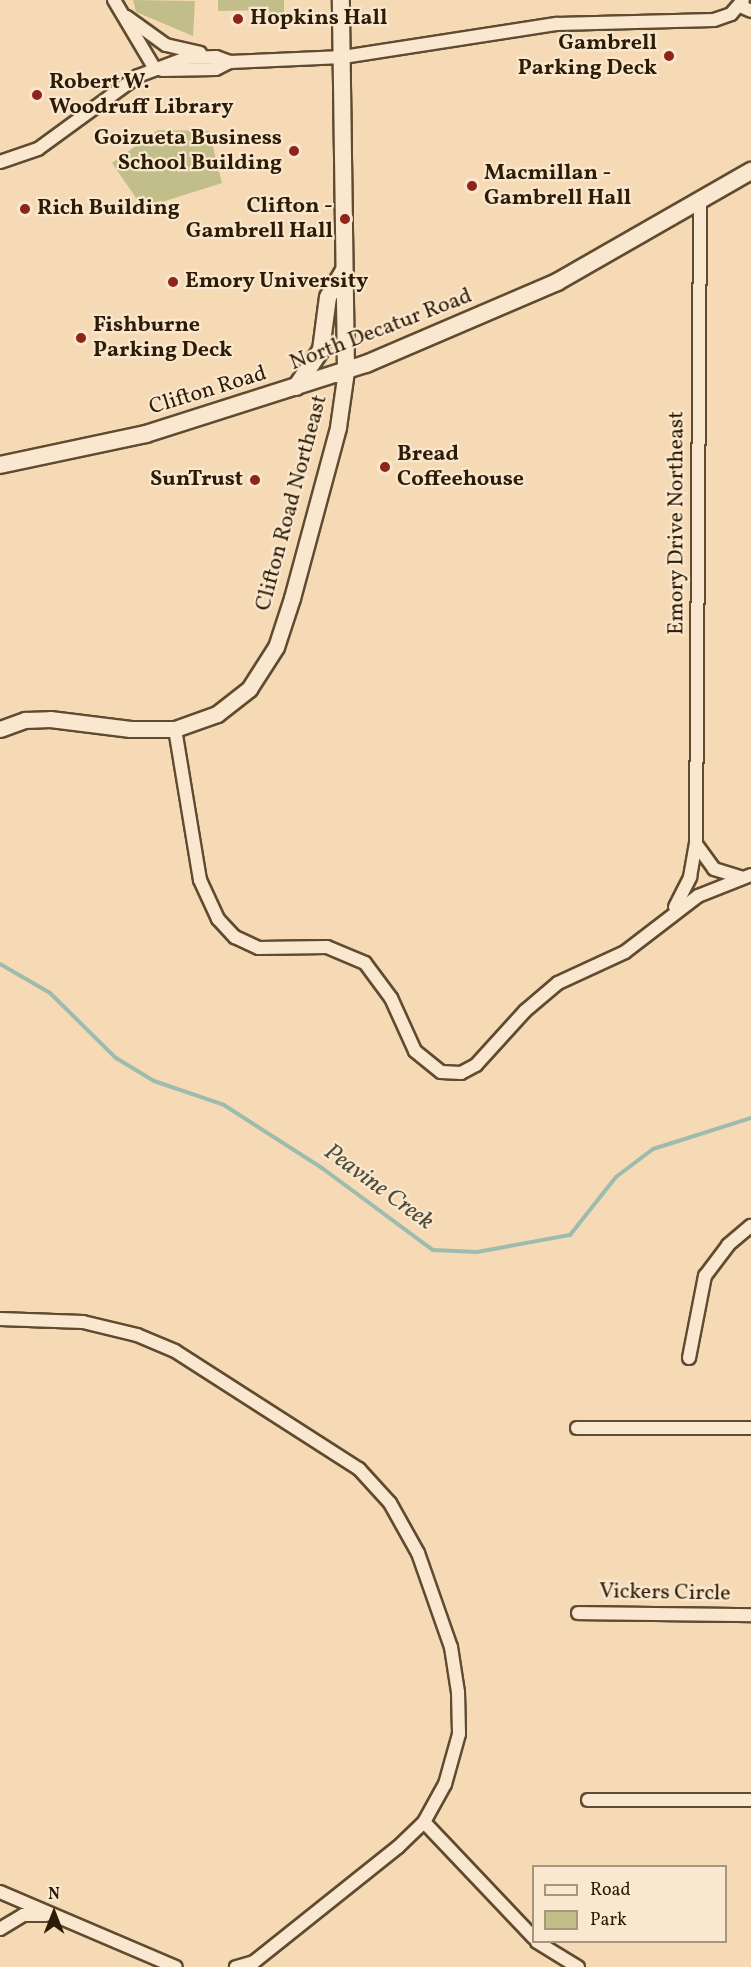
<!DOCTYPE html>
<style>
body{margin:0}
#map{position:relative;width:751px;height:1967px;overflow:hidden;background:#f6dab5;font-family:Vollkorn,serif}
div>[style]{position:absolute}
.green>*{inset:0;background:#c2be89}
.stream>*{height:4px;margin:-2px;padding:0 2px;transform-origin:2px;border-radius:2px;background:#9dbbae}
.roads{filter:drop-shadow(2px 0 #5f4c30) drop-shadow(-2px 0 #5f4c30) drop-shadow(0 2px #5f4c30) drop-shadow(0 -2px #5f4c30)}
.minor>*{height:12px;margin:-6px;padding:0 6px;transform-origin:6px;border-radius:6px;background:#f9e7cf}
.tertiary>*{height:15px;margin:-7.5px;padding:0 7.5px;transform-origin:7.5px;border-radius:7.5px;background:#f9e7cf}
.secondary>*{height:16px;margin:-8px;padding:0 8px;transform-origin:8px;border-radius:8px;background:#f9e7cf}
.dots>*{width:16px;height:16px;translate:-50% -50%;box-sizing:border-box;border:3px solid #f9e7cf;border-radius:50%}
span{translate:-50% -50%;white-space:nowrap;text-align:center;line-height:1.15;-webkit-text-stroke:4.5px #f9e7cf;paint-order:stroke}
.poi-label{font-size:22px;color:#2d1c04;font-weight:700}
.left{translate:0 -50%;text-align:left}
.right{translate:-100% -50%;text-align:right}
.street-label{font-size:22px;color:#2d1c04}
.water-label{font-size:24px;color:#4f4c37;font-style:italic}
.legend{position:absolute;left:532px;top:1865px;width:195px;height:78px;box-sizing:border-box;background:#f9e7cf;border:2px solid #a7967e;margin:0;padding:8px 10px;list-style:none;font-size:18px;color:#2d1c04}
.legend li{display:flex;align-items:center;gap:12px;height:30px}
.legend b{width:30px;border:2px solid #a7967e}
.north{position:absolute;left:24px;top:1883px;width:60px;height:60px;-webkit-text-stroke:4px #f9e7cf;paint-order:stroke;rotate:0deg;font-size:16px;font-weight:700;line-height:24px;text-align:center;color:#2d1c04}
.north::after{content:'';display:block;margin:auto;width:21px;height:27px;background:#2d1c04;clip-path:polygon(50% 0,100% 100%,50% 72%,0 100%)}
</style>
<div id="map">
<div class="green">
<div style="clip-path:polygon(133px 0,195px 1px,193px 36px,136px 12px)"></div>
<div style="clip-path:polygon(218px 0,284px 0,284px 14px,270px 14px,269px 10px,218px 11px)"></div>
<div style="clip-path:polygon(158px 130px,209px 131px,222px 183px,143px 208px,112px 163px)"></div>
</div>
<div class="stream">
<div style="left:0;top:964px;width:58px;rotate:30.1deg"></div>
<div style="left:50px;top:993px;width:93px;rotate:44.6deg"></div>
<div style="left:116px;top:1058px;width:44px;rotate:31.2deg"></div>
<div style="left:154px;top:1081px;width:74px;rotate:18.9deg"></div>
<div style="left:224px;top:1105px;width:117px;rotate:32.7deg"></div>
<div style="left:322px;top:1168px;width:138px;rotate:36.5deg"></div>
<div style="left:433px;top:1250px;width:44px;rotate:2.6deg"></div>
<div style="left:477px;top:1252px;width:95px;rotate:-10.4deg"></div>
<div style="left:570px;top:1235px;width:74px;rotate:-51.6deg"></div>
<div style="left:616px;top:1177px;width:46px;rotate:-37.1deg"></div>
<div style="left:653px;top:1149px;width:103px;rotate:-17.6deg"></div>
</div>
<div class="roads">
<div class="minor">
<div style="left:114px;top:0;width:80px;rotate:59.3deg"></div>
<div style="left:740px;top:6px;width:12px;rotate:24deg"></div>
<div style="left:127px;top:17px;width:48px;rotate:35.7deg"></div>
<div style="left:166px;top:45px;width:35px;rotate:13deg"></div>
<div style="left:162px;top:70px;width:54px;rotate:-1.1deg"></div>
<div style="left:216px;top:69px;width:16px;rotate:-27deg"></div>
<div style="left:0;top:162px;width:40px;rotate:-18.9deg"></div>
<div style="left:38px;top:149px;width:124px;rotate:-36.1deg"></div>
<div style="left:138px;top:76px;width:51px;rotate:-20.6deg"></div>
<div style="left:186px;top:58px;width:30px;rotate:-2deg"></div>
<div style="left:216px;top:57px;width:15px;rotate:20deg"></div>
<div style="left:230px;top:62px;width:113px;rotate:-2.5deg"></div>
<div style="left:343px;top:57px;width:217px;rotate:-8.8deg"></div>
<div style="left:557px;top:24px;width:157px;rotate:-1.5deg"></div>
<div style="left:714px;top:20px;width:18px;rotate:-19deg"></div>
<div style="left:731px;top:14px;width:18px;rotate:-49deg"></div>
<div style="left:175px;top:729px;width:153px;rotate:80.6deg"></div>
<div style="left:200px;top:880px;width:43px;rotate:65.2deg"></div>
<div style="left:218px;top:919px;width:25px;rotate:47deg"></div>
<div style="left:235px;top:937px;width:26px;rotate:25deg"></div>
<div style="left:259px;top:948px;width:68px;rotate:-0.8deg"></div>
<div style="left:327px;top:947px;width:41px;rotate:22.8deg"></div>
<div style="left:365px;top:963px;width:44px;rotate:53.4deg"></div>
<div style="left:391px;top:998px;width:58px;rotate:65.6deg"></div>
<div style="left:415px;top:1051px;width:33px;rotate:39deg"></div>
<div style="left:441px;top:1072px;width:20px;rotate:3deg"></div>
<div style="left:461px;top:1073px;width:17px;rotate:-28deg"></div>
<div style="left:476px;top:1065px;width:73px;rotate:-47.8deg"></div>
<div style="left:525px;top:1011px;width:43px;rotate:-40.3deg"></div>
<div style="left:558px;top:983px;width:74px;rotate:-24.8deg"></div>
<div style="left:625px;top:952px;width:92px;rotate:-37.5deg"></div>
<div style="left:698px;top:896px;width:57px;rotate:-21.6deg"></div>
<div style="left:696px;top:844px;width:31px;rotate:54deg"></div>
<div style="left:714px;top:869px;width:28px;rotate:17deg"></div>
<div style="left:675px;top:907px;width:34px;rotate:-63deg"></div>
<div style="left:690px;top:877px;width:34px;rotate:-80deg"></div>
<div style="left:696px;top:844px;width:643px;rotate:-89.64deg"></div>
<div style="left:0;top:1319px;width:83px;rotate:2.1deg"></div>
<div style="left:83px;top:1322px;width:56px;rotate:13.5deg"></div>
<div style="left:137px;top:1335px;width:41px;rotate:22.8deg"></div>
<div style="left:175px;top:1351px;width:219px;rotate:32.7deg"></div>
<div style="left:359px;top:1469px;width:46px;rotate:47.6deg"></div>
<div style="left:390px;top:1503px;width:57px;rotate:60.8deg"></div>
<div style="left:418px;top:1553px;width:100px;rotate:70.7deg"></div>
<div style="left:451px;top:1647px;width:46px;rotate:81.2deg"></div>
<div style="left:458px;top:1692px;width:42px;rotate:88.6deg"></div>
<div style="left:459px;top:1734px;width:52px;rotate:105.6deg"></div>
<div style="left:445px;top:1784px;width:43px;rotate:118.9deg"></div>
<div style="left:424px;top:1822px;width:36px;rotate:136deg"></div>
<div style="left:398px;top:1847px;width:184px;rotate:141.4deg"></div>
<div style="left:254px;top:1962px;width:19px;rotate:164deg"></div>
<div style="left:689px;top:1358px;width:84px;rotate:-79deg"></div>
<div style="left:705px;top:1276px;width:39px;rotate:-53deg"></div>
<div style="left:728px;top:1245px;width:30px;rotate:-40deg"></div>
<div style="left:577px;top:1428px;width:174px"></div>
<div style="left:578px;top:1613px;width:173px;rotate:0.7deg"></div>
<div style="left:588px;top:1800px;width:163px"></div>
<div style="left:424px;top:1822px;width:160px;rotate:46.5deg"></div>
<div style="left:0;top:1892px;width:191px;rotate:23.1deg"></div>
<div style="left:0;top:1929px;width:27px;rotate:-31deg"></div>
<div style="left:23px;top:1915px;width:23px"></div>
<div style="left:537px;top:1942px;width:48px;rotate:31.4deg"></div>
</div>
<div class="tertiary">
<div style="left:0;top:729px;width:27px;rotate:-20deg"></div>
<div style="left:25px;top:720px;width:25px;rotate:-2deg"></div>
<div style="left:50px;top:719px;width:81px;rotate:7.1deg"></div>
<div style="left:130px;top:729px;width:45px"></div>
<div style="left:175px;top:729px;width:45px;rotate:-19.7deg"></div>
<div style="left:217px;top:714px;width:41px;rotate:-38deg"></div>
<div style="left:249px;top:689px;width:50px;rotate:-57.3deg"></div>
<div style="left:276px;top:647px;width:52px;rotate:-71.9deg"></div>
<div style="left:292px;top:598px;width:177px;rotate:-74.9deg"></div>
<div style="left:338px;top:427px;width:57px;rotate:-81.9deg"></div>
</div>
<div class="secondary">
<div style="left:336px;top:374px;width:10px;rotate:-17deg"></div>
<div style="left:346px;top:371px;width:371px;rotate:-90.8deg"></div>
<div style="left:296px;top:387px;width:45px;rotate:-56deg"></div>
<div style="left:321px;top:350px;width:53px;rotate:-82.5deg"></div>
<div style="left:328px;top:297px;width:31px;rotate:-59deg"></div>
<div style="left:0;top:465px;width:149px;rotate:-12deg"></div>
<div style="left:146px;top:434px;width:231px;rotate:-17.7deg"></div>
<div style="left:366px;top:364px;width:208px;rotate:-23.2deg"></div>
<div style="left:557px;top:282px;width:224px;rotate:-29.8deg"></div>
</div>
</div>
<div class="dots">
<div style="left:238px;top:19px;background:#8f2418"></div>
<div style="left:669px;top:56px;background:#8f2418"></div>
<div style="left:37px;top:95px;background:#8f2418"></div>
<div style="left:294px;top:151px;background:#8f2418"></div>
<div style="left:472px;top:186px;background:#8f2418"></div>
<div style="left:25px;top:209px;background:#8f2418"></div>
<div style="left:345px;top:219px;background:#8f2418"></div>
<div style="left:173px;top:282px;background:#8f2418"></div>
<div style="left:81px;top:338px;background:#8f2418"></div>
<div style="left:385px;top:467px;background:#8f2418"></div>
<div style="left:255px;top:480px;background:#8f2418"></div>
</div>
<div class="poi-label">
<span class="left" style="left:250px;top:19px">Hopkins Hall</span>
<span class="right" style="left:657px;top:56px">Gambrell<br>Parking Deck</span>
<span class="left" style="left:49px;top:95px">Robert W.<br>Woodruff Library</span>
<span class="right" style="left:282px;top:151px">Goizueta Business<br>School Building</span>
<span class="left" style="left:484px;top:186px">Macmillan -<br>Gambrell Hall</span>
<span class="right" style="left:333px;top:219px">Clifton -<br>Gambrell Hall</span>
<span class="left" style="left:37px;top:209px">Rich Building</span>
<span class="left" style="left:185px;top:282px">Emory University</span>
<span class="left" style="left:93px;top:338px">Fishburne<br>Parking Deck</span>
<span class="left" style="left:397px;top:467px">Bread<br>Coffeehouse</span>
<span class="right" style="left:243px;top:480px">SunTrust</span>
</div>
<div class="street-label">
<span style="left:381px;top:330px;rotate:-21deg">North Decatur Road</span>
<span style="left:208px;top:391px;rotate:-17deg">Clifton Road</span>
<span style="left:292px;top:503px;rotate:-75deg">Clifton Road Northeast</span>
<span style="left:677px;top:523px;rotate:-90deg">Emory Drive Northeast</span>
<span style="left:665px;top:1593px;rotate:1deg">Vickers Circle</span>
</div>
<div class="water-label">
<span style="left:378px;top:1188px;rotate:36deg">Peavine Creek</span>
</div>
<ul class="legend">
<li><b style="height:8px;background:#f9e7cf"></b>Road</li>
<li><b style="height:16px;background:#c2be89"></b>Park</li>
</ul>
<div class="north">N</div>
</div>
